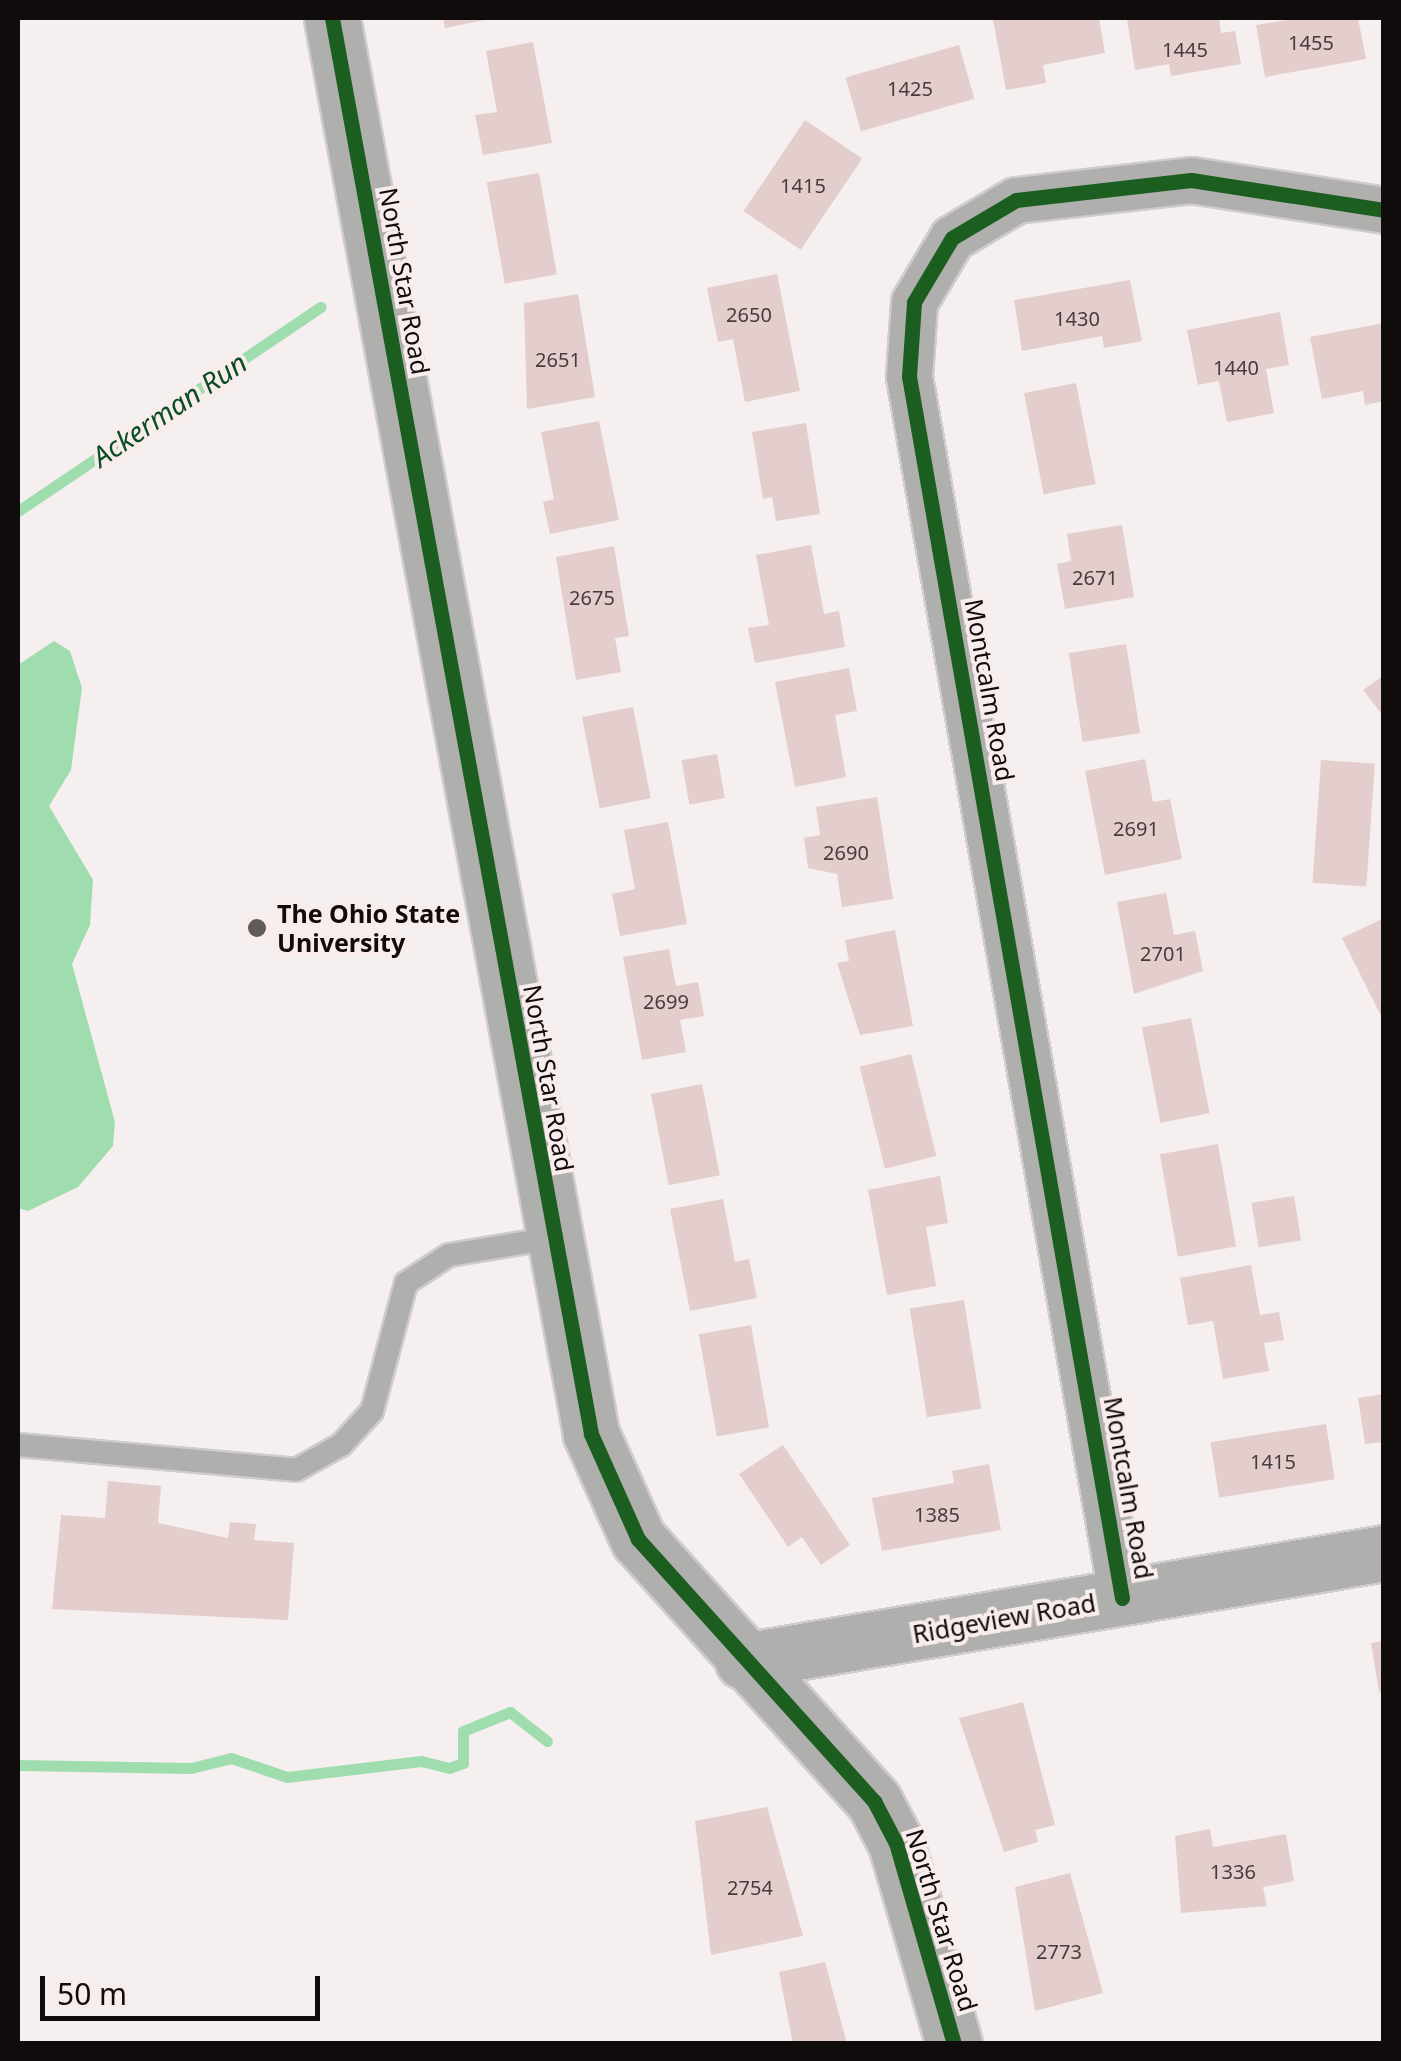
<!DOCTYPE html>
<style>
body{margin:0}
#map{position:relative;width:1401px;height:2061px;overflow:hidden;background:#f6efef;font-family:"Noto Sans",sans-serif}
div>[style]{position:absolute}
.water>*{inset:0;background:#a0ddae}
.stream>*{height:11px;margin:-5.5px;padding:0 5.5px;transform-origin:5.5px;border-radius:5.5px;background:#a0ddae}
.building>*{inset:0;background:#e4cdcd;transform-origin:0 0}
.roads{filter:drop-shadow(2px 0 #d0cccc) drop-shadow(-2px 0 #d0cccc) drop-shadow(0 2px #d0cccc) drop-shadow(0 -2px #d0cccc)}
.service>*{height:22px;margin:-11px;padding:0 11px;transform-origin:11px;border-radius:11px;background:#afafae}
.minor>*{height:45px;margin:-22.5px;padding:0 22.5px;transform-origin:22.5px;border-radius:22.5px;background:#afafae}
.tertiary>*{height:55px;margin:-27.5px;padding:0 27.5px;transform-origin:27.5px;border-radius:27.5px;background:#afafae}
.cycleway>*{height:15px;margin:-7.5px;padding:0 7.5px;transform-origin:7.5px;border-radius:7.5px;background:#1b5e20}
.dots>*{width:28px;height:28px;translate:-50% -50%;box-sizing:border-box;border:5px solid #f9ecec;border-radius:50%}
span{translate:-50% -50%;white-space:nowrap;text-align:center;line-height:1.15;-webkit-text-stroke:8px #f9ecec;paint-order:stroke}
.number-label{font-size:20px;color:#453c3c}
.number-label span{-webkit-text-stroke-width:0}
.street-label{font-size:25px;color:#100c0c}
.poi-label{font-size:25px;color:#100c0c;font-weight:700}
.left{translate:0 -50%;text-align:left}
.water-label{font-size:28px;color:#084d23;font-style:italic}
.frame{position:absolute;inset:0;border:20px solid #100c0c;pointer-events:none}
.scale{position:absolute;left:40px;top:1976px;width:280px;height:45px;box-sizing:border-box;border:5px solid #100c0c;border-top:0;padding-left:12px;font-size:30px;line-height:35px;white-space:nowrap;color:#100c0c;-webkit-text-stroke:8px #f9ecec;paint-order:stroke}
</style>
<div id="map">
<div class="water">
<div style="clip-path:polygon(54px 641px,70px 651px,82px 688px,71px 770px,49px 806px,93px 880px,90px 925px,72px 964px,115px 1122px,113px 1146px,78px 1187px,28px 1211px,18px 1208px,18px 665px)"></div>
</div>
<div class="stream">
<div style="left:18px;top:511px;width:365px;rotate:-34deg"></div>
<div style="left:18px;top:1765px;width:173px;rotate:1deg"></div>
<div style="left:191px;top:1768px;width:41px;rotate:-14deg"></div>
<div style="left:231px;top:1758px;width:59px;rotate:18.7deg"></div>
<div style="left:287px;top:1777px;width:135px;rotate:-6.8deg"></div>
<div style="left:421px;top:1761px;width:29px;rotate:14deg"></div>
<div style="left:449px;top:1768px;width:15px;rotate:-20deg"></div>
<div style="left:463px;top:1763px;width:32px;rotate:-90deg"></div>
<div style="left:463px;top:1731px;width:51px;rotate:-22deg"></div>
<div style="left:510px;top:1712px;width:47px;rotate:38.1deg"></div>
</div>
<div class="building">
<div style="clip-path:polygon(443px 18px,489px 18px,489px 19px,445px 28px)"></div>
<div style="clip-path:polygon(1002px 18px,1099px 18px,1105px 53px,1043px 65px,1046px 83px,1006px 90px,993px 19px)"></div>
<div style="clip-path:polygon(1219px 18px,1221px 33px,1235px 31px,1241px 64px,1171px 76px,1169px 64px,1135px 70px,1127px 19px)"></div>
<div style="clip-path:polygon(1301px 18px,1358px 18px,1366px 59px,1265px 77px,1256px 25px)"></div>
<div style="clip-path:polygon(533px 42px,552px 143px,483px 155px,475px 115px,497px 112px,486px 51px)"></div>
<div style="left:959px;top:45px;width:56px;height:118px;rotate:74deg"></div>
<div style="left:805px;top:120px;width:69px;height:110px;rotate:34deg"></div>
<div style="left:539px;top:173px;width:103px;height:53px;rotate:80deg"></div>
<div style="clip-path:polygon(777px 274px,800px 391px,745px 402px,733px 339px,718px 342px,707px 288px)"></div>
<div style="clip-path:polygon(1130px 280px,1142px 341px,1104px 348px,1102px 336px,1022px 351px,1014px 300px)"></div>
<div style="clip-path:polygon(578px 294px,595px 397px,527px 409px,524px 303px)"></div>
<div style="clip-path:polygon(1280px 312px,1289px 365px,1266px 369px,1274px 413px,1227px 422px,1219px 381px,1198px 385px,1187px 330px)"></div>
<div style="clip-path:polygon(1384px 323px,1384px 401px,1365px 405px,1363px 391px,1322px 399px,1310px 337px)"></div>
<div style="left:1076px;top:383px;width:103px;height:53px;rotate:79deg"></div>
<div style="clip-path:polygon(599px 421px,619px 520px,550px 534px,543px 502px,554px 499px,541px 432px)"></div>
<div style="clip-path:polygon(806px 423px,820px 514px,776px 521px,772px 497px,763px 499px,752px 432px)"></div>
<div style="clip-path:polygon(1122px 525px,1134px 597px,1065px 609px,1057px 564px,1071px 561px,1067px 534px)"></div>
<div style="clip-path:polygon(811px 545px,824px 614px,839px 611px,845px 647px,755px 663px,748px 628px,769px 625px,756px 555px)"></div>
<div style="clip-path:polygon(614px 546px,629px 636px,615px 638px,621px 672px,576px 680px,556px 557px)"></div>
<div style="left:1126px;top:644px;width:90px;height:58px;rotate:81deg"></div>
<div style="clip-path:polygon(849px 668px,857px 711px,835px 715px,846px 777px,795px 787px,775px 682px)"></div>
<div style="clip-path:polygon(1384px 675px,1384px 717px,1363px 690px)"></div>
<div style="left:633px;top:707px;width:93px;height:52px;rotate:79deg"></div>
<div style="left:717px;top:754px;width:45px;height:36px;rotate:80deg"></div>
<div style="clip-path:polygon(1145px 759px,1153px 802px,1170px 799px,1182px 859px,1105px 875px,1085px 771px)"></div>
<div style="left:1321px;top:760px;width:54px;height:123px;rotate:4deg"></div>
<div style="clip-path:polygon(877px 797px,893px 899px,842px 907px,837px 874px,808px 868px,804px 838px,820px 835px,816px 807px)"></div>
<div style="clip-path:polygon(668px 822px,687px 924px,620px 936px,612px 894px,635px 889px,624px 830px)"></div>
<div style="clip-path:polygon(1166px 893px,1174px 935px,1195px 931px,1203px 971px,1134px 994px,1117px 902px)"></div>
<div style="clip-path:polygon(1384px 918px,1384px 1022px,1342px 938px)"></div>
<div style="clip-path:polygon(895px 930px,913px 1026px,860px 1035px,837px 963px,849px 961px,845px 940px)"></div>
<div style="clip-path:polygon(669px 949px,676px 986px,698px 982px,704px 1016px,680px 1020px,686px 1052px,642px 1060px,623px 957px)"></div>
<div style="left:1191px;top:1018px;width:97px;height:50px;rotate:79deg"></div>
<div style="left:911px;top:1054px;width:105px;height:53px;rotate:76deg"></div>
<div style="left:702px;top:1084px;width:93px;height:52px;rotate:79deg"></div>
<div style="left:1218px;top:1144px;width:104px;height:59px;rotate:80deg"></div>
<div style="clip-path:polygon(940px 1176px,948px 1223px,926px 1227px,936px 1286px,887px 1295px,868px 1190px)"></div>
<div style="left:1294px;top:1196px;width:45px;height:43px;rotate:81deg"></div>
<div style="clip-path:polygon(723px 1199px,735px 1262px,749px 1259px,757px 1298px,690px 1311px,670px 1209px)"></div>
<div style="clip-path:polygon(1251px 1265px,1260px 1315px,1279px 1312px,1284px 1340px,1264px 1343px,1269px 1371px,1223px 1379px,1213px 1321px,1188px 1325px,1180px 1278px)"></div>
<div style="left:964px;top:1300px;width:110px;height:55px;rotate:81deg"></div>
<div style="left:751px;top:1325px;width:104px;height:53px;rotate:80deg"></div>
<div style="clip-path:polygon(1384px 1394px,1384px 1442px,1365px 1444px,1358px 1398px)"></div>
<div style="left:1326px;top:1424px;width:56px;height:117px;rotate:81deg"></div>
<div style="clip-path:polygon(783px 1445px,850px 1545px,821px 1565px,802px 1537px,788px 1547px,739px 1474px)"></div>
<div style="clip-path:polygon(989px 1464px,1001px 1530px,882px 1551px,872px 1498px,954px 1483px,952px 1471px)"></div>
<div style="clip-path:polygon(108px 1481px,161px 1486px,158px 1523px,228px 1538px,230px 1522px,256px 1524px,254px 1540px,294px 1543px,288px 1620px,52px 1609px,61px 1515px,105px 1518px)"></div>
<div style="clip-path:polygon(1384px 1641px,1384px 1691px,1379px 1692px,1371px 1643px)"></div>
<div style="clip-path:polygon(1023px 1702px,1055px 1825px,1035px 1830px,1038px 1842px,1004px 1852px,959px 1718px)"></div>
<div style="clip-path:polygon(767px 1807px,803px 1936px,711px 1955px,695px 1821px)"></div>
<div style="clip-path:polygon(1210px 1829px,1213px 1847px,1286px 1834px,1294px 1881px,1263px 1887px,1267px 1906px,1181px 1913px,1175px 1836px)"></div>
<div style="clip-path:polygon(1070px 1873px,1103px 1993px,1035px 2011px,1015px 1887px)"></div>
<div style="clip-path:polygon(825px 1962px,847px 2044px,793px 2044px,779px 1972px)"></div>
</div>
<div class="roads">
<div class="service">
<div style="left:18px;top:1445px;width:279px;rotate:5.1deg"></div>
<div style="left:296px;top:1470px;width:51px;rotate:-29.1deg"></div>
<div style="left:341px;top:1445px;width:46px;rotate:-47.6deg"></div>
<div style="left:372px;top:1411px;width:132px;rotate:-75.1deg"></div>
<div style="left:406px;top:1283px;width:51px;rotate:-33.1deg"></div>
<div style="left:449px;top:1255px;width:104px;rotate:-9.4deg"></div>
</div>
<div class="minor">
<div style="left:1122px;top:1598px;width:1240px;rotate:-99.89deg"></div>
<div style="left:909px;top:376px;width:74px;rotate:-86.1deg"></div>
<div style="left:914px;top:302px;width:74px;rotate:-59.3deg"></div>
<div style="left:952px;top:238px;width:74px;rotate:-30.7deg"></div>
<div style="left:1016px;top:200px;width:176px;rotate:-6.5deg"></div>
<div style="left:1191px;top:180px;width:195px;rotate:8.8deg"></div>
</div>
<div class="tertiary">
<div style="left:332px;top:18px;width:1439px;rotate:79.63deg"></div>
<div style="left:591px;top:1434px;width:115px;rotate:65.9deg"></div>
<div style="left:638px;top:1539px;width:353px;rotate:48deg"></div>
<div style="left:874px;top:1801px;width:47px;rotate:62.4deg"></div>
<div style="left:896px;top:1843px;width:209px;rotate:73.9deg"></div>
<div style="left:743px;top:1661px;width:650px;rotate:-9.56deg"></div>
</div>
</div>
<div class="cycleway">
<div style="left:332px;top:18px;width:1439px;rotate:79.63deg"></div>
<div style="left:591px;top:1434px;width:115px;rotate:65.9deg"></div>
<div style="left:638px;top:1539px;width:353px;rotate:48deg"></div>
<div style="left:874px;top:1801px;width:47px;rotate:62.4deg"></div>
<div style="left:896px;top:1843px;width:209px;rotate:73.9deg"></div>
<div style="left:1122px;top:1598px;width:1240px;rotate:-99.89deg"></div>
<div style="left:909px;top:376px;width:74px;rotate:-86.1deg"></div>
<div style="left:914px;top:302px;width:74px;rotate:-59.3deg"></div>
<div style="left:952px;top:238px;width:74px;rotate:-30.7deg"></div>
<div style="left:1016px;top:200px;width:176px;rotate:-6.5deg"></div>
<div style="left:1191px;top:180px;width:195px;rotate:8.8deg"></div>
</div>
<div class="dots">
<div style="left:257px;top:928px;background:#605b5b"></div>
</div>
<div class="number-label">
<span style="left:1311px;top:42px">1455</span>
<span style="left:1185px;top:49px">1445</span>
<span style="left:910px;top:88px">1425</span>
<span style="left:803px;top:185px">1415</span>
<span style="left:749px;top:314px">2650</span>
<span style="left:1077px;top:318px">1430</span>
<span style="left:558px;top:359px">2651</span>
<span style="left:1236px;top:367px">1440</span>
<span style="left:1095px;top:577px">2671</span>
<span style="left:592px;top:597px">2675</span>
<span style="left:1136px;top:828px">2691</span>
<span style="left:846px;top:852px">2690</span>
<span style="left:1163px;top:953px">2701</span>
<span style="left:666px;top:1001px">2699</span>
<span style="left:1273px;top:1461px">1415</span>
<span style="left:937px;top:1514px">1385</span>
<span style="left:1233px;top:1871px">1336</span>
<span style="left:750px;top:1887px">2754</span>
<span style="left:1059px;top:1951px">2773</span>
</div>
<div class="street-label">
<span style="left:405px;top:281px;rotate:80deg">North Star Road</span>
<span style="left:990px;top:690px;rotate:80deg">Montcalm Road</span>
<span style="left:549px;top:1078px;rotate:80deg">North Star Road</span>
<span style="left:1129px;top:1488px;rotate:80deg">Montcalm Road</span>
<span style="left:1004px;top:1618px;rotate:-10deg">Ridgeview Road</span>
<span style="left:942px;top:1920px;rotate:73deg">North Star Road</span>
</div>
<div class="poi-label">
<span class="left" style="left:277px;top:928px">The Ohio State<br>University</span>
</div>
<div class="water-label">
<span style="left:169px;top:409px;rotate:-34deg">Ackerman Run</span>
</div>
<div class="frame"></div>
<div class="scale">50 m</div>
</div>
